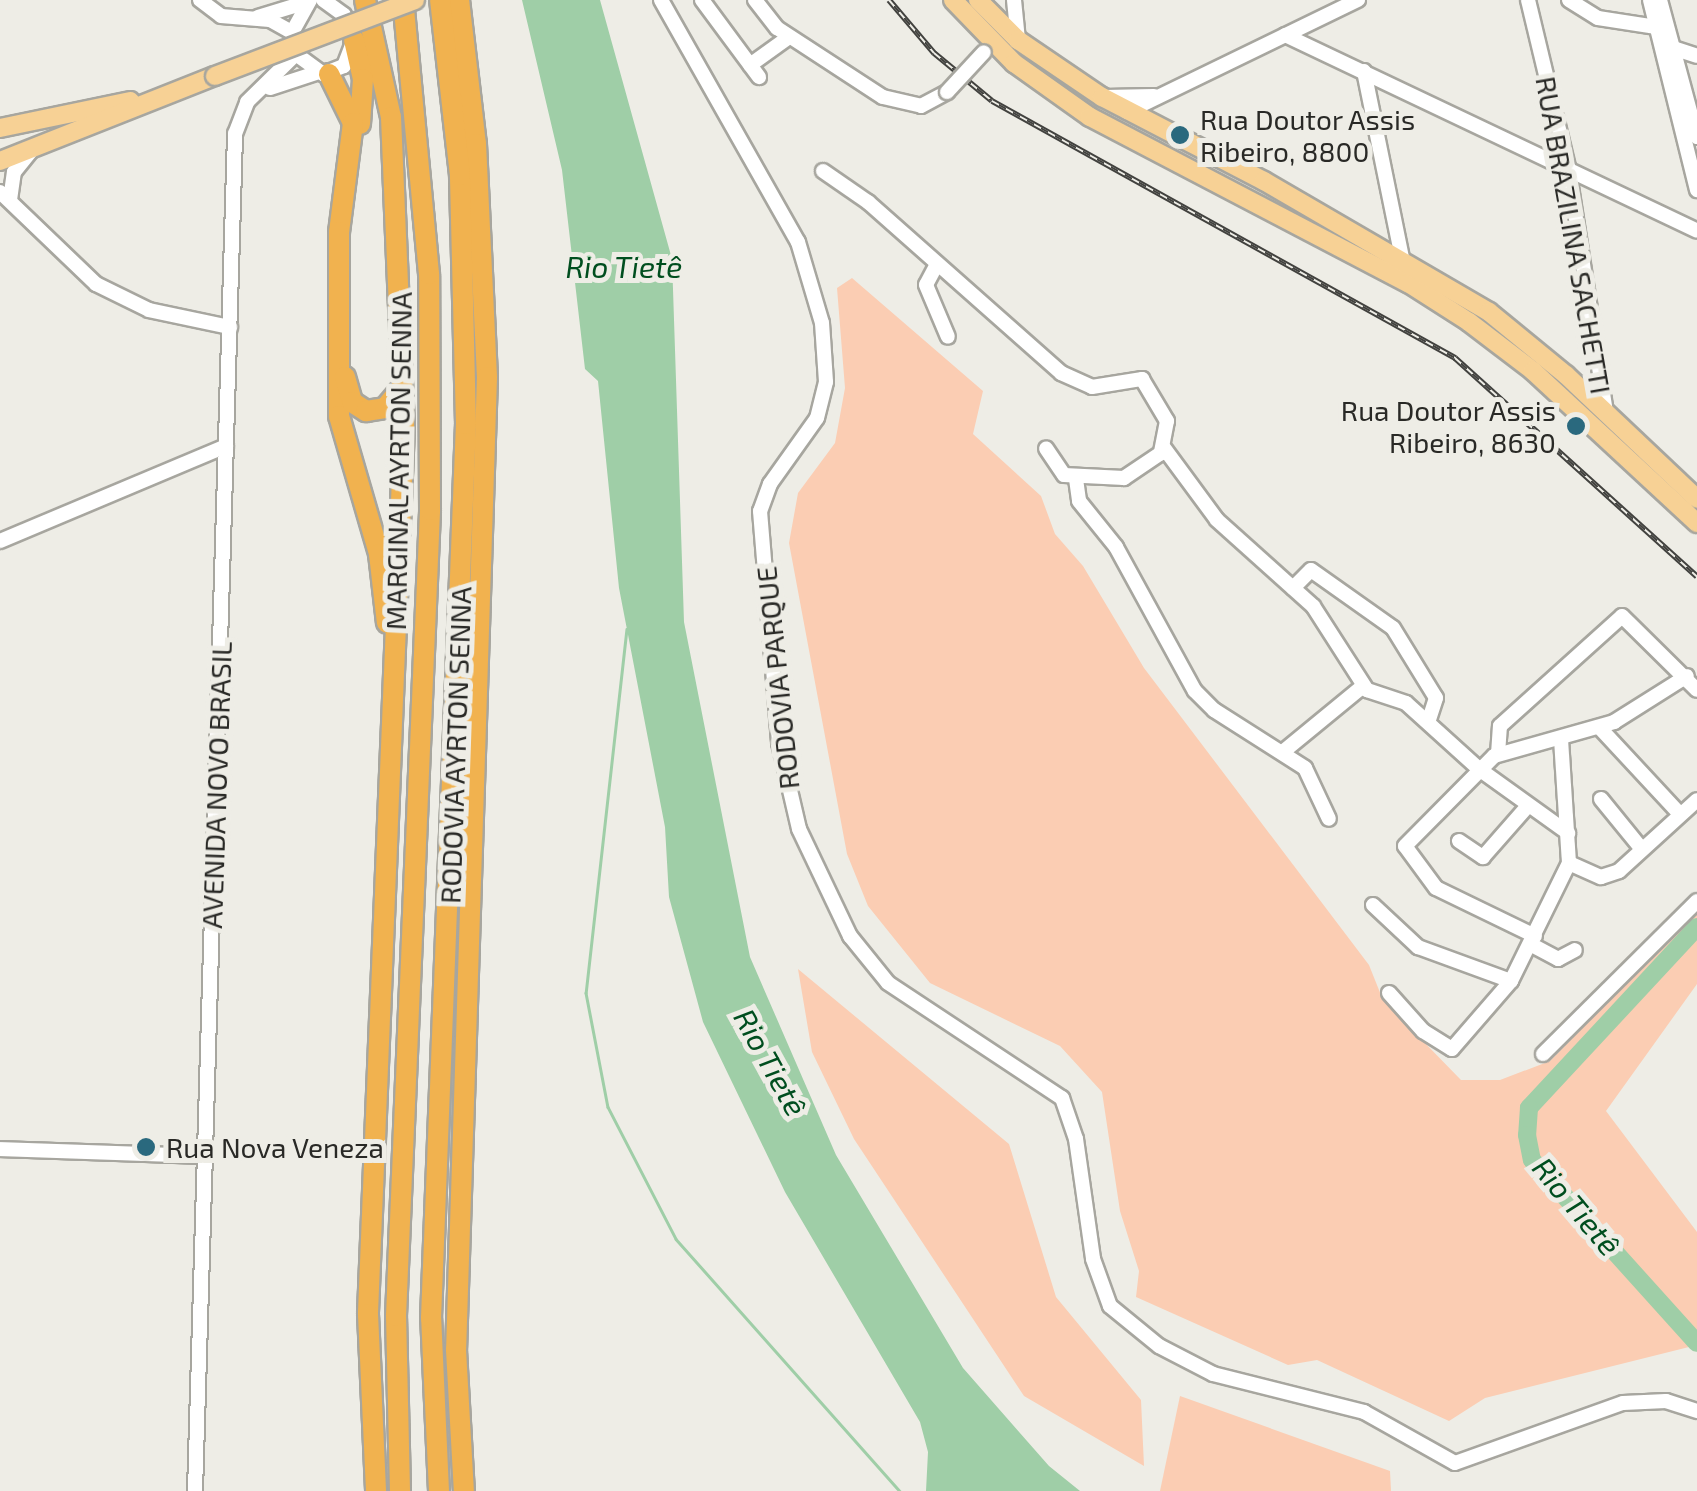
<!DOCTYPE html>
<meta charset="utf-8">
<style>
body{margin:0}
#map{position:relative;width:1697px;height:1491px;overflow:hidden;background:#eeede6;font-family:"Exo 2",sans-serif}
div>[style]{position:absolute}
.green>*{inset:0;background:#fbcdb3}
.water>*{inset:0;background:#9fcea7}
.stream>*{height:2.5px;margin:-1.25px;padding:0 1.25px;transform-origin:1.25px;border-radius:1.25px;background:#9fcea7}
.river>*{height:18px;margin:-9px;padding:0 9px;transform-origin:9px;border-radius:9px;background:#9fcea7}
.roads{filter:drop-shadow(2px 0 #a7a69f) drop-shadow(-2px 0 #a7a69f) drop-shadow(0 2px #a7a69f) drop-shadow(0 -2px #a7a69f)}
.minor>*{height:14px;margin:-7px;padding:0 7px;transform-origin:7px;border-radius:7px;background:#fff}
.major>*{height:18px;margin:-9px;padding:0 9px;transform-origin:9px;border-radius:9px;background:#f7d195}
.highway>*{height:20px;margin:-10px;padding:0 10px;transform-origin:10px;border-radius:10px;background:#f1b24f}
.rail>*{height:6px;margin-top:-3px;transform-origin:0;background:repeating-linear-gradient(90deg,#eeede6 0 8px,#42423f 0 16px);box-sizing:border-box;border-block:2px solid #42423f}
.bridges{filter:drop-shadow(2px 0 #a7a69f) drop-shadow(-2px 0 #a7a69f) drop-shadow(0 2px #a7a69f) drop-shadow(0 -2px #a7a69f)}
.minor-bridge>*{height:14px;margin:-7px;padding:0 7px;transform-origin:7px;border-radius:7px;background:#fff}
.major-bridge>*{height:18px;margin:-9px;padding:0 9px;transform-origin:9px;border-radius:9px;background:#f7d195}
.dots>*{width:28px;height:28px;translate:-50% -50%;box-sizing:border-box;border:5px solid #eeede6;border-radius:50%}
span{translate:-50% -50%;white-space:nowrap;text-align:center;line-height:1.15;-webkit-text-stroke:10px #eeede6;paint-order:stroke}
.poi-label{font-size:28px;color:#292926}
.left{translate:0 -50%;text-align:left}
.right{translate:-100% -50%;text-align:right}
.street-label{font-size:28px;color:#292926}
.water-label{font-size:30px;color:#004e1f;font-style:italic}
</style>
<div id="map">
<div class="green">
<div style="clip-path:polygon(852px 278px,983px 391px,973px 434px,1041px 496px,1055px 534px,1083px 566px,1144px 668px,1369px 965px,1383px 1000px,1461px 1080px,1500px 1080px,1550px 1061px,1697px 912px,1697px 984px,1606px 1111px,1697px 1232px,1697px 1345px,1485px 1398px,1449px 1421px,1317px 1360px,1288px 1365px,1136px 1297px,1139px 1271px,1120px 1211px,1102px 1092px,1060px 1046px,930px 983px,868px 906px,847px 854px,789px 543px,798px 493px,835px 443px,845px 388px,837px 288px)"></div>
<div style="clip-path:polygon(798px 969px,1009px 1144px,1056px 1297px,1141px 1400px,1144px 1466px,1024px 1396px,854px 1139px,812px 1052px)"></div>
<div style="clip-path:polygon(1180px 1396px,1390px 1471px,1391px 1491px,1160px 1491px)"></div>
</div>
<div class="water">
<div style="clip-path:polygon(522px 0,600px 0,672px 259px,684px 622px,750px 957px,836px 1155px,963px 1368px,1049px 1466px,1080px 1491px,926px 1491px,928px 1452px,920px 1422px,785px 1192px,703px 1022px,669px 897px,665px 827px,619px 588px,598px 381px,585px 369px,562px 170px)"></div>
</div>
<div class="stream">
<div style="left:627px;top:629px;width:366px;rotate:96.4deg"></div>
<div style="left:586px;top:993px;width:116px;rotate:79.1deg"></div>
<div style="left:608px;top:1107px;width:148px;rotate:62.7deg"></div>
<div style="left:676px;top:1239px;width:337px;rotate:48.4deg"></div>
</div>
<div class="river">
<div style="left:1697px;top:927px;width:247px;rotate:132.9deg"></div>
<div style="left:1529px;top:1108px;width:27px;rotate:94deg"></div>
<div style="left:1527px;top:1135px;width:25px;rotate:79deg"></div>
<div style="left:1532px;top:1160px;width:246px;rotate:48deg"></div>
</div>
<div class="roads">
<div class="minor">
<div style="left:200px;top:0;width:26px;rotate:37deg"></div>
<div style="left:221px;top:16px;width:49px;rotate:4.7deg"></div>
<div style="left:270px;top:20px;width:25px;rotate:29deg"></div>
<div style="left:310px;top:0;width:37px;rotate:119deg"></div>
<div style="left:292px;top:32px;width:26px;rotate:72deg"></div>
<div style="left:300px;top:57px;width:29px;rotate:36deg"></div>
<div style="left:323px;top:74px;width:22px;rotate:-21deg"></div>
<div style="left:344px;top:66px;width:28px;rotate:-69deg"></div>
<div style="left:354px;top:40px;width:27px;rotate:-112deg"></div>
<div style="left:344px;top:15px;width:26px;rotate:-144deg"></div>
<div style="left:661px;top:0;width:278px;rotate:60.5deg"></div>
<div style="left:798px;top:242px;width:84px;rotate:73.5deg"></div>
<div style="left:822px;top:323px;width:59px;rotate:86.1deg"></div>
<div style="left:826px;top:382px;width:37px;rotate:104deg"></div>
<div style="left:817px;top:418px;width:81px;rotate:125.5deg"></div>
<div style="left:770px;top:484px;width:29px;rotate:110deg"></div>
<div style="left:760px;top:511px;width:233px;rotate:85.3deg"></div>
<div style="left:779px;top:743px;width:88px;rotate:76.9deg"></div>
<div style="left:799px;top:829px;width:119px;rotate:64.5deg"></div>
<div style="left:850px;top:936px;width:60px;rotate:51deg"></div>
<div style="left:888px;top:983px;width:209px;rotate:33.5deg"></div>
<div style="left:1062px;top:1098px;width:43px;rotate:71.1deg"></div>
<div style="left:1076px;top:1139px;width:121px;rotate:81.9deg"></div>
<div style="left:1093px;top:1259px;width:50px;rotate:70.1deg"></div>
<div style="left:1110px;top:1306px;width:63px;rotate:39.2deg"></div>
<div style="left:1159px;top:1346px;width:61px;rotate:27.4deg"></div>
<div style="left:1213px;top:1374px;width:156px;rotate:14.1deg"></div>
<div style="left:1364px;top:1412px;width:104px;rotate:29.3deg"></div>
<div style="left:1455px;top:1463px;width:178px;rotate:-19.7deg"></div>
<div style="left:1623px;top:1403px;width:43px;rotate:-2.7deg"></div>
<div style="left:1666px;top:1401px;width:33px;rotate:18deg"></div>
<div style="left:702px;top:0;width:96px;rotate:53.5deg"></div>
<div style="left:755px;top:0;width:36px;rotate:52deg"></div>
<div style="left:777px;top:28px;width:126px;rotate:33.1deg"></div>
<div style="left:883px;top:97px;width:39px;rotate:13deg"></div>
<div style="left:921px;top:106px;width:30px;rotate:-28deg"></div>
<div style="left:1014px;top:0;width:40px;rotate:84.3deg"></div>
<div style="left:1528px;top:0;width:172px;rotate:76.5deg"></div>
<div style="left:1568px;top:167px;width:248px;rotate:81.2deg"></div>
<div style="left:1569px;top:0;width:34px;rotate:32deg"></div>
<div style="left:1598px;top:18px;width:59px;rotate:8.8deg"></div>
<div style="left:1650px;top:0;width:196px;rotate:76.1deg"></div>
<div style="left:1660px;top:0;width:142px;rotate:74.9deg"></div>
<div style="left:258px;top:17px;width:48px;rotate:-16.9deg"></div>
<div style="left:1285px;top:35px;width:456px;rotate:25.4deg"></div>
<div style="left:1673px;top:48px;width:25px;rotate:18deg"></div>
<div style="left:750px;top:65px;width:48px;rotate:-35.7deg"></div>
<div style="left:1364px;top:71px;width:191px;rotate:78.5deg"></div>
<div style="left:270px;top:88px;width:48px;rotate:-18.1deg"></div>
<div style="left:1105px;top:97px;width:49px;rotate:-1.2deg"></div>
<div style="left:1127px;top:112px;width:257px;rotate:-25.9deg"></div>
<div style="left:823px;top:171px;width:55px;rotate:34.6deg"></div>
<div style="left:868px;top:202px;width:258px;rotate:41.5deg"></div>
<div style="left:1061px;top:373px;width:34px;rotate:24deg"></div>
<div style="left:1092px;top:387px;width:51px;rotate:-9.1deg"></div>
<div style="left:1142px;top:379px;width:49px;rotate:59.2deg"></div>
<div style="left:1167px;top:421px;width:33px;rotate:101deg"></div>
<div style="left:1161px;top:453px;width:45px;rotate:146deg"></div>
<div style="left:1124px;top:478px;width:60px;rotate:-177.1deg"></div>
<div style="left:1064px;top:475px;width:32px;rotate:-124deg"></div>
<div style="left:0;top:192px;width:133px;rotate:43.8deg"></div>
<div style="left:96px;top:284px;width:59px;rotate:26.1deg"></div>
<div style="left:149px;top:310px;width:83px;rotate:11.9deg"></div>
<div style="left:10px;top:200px;width:28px;rotate:-82deg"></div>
<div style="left:14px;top:172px;width:26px;rotate:-51deg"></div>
<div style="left:936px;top:266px;width:21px;rotate:118deg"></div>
<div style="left:926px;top:285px;width:56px;rotate:67.1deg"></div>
<div style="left:1164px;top:448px;width:89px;rotate:53.6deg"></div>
<div style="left:1217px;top:520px;width:129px;rotate:41.9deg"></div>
<div style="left:1313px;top:606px;width:100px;rotate:57.3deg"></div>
<div style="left:1367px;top:690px;width:41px;rotate:18.4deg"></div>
<div style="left:1406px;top:703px;width:98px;rotate:42.1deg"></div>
<div style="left:1479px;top:769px;width:110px;rotate:35.7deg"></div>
<div style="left:1076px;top:479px;width:22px;rotate:82deg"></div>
<div style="left:1079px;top:501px;width:59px;rotate:51.2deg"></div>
<div style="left:1116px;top:547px;width:164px;rotate:61.3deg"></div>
<div style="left:1195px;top:691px;width:27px;rotate:45deg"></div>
<div style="left:1214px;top:710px;width:108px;rotate:32.5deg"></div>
<div style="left:1305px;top:768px;width:56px;rotate:64.8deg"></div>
<div style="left:0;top:541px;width:245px;rotate:-22.8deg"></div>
<div style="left:1293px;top:588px;width:25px;rotate:-45deg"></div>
<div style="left:1311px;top:570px;width:100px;rotate:35.3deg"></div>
<div style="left:1393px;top:628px;width:82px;rotate:58.4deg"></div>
<div style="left:1436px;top:698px;width:25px;rotate:108deg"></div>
<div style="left:1599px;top:727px;width:115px;rotate:47.1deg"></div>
<div style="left:1284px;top:751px;width:102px;rotate:-39.4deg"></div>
<div style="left:1498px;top:754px;width:28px;rotate:-86deg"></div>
<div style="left:1500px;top:726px;width:164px;rotate:-42deg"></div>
<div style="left:1622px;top:616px;width:105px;rotate:44.6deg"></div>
<div style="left:1601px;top:799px;width:63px;rotate:50.8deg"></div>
<div style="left:1459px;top:841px;width:29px;rotate:34deg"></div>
<div style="left:1483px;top:857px;width:67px;rotate:-48.7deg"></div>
<div style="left:1569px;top:863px;width:35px;rotate:24deg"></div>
<div style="left:1601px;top:877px;width:19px;rotate:-18deg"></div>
<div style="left:1619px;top:871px;width:105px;rotate:-42.3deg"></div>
<div style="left:1373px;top:905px;width:62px;rotate:43deg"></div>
<div style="left:1418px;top:947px;width:99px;rotate:20.1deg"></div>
<div style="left:1535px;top:936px;width:110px;rotate:-154.1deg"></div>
<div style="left:1436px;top:888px;width:52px;rotate:-126.4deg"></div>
<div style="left:1405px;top:846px;width:127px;rotate:-45.3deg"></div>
<div style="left:1494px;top:756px;width:125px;rotate:-15.8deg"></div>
<div style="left:1614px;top:722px;width:86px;rotate:-32.2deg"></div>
<div style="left:1530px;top:944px;width:32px;rotate:28deg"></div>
<div style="left:1558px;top:959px;width:19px;rotate:-28deg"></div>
<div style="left:1389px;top:993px;width:51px;rotate:48.2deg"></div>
<div style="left:1423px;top:1031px;width:34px;rotate:32deg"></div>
<div style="left:1452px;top:1049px;width:90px;rotate:-49.1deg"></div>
<div style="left:1511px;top:981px;width:131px;rotate:-63.8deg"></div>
<div style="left:1569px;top:863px;width:125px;rotate:-93.7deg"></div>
<div style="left:1543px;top:1054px;width:217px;rotate:-44.8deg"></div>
<div style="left:0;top:1149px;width:204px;rotate:2deg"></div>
<div style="left:195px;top:1491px;width:1358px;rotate:-88.31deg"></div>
<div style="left:235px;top:134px;width:34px;rotate:-69deg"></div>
<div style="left:247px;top:102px;width:71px;rotate:-44.4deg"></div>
</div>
<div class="major">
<div style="left:953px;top:0;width:88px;rotate:45.9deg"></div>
<div style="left:1014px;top:63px;width:93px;rotate:35.4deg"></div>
<div style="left:1090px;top:117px;width:359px;rotate:27.6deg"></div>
<div style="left:1408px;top:283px;width:72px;rotate:32.6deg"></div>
<div style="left:1469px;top:322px;width:81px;rotate:37.4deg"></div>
<div style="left:1533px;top:371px;width:224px;rotate:42.8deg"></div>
<div style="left:978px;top:0;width:57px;rotate:45deg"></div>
<div style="left:1018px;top:40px;width:102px;rotate:34.2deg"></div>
<div style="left:1102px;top:97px;width:182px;rotate:27.4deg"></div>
<div style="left:1264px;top:181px;width:260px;rotate:30.2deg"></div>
<div style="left:1489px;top:312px;width:99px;rotate:39.3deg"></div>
<div style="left:1566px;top:375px;width:180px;rotate:43.4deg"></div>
<div style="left:0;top:128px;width:133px;rotate:-11.7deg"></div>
<div style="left:0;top:161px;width:231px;rotate:-21.6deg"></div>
</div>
<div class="highway">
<div style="left:365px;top:0;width:120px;rotate:77.5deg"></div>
<div style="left:391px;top:117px;width:311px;rotate:87.6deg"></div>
<div style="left:404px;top:428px;width:887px;rotate:92.33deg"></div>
<div style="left:368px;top:1314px;width:177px;rotate:87.4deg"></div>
<div style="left:459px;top:0;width:145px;rotate:83.3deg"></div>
<div style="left:476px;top:144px;width:233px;rotate:87.3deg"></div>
<div style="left:487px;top:377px;width:973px;rotate:91.82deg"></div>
<div style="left:456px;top:1350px;width:141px;rotate:86.8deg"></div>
<div style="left:354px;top:40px;width:40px;rotate:77deg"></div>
<div style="left:363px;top:79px;width:45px;rotate:93.8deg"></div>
<div style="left:329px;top:74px;width:55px;rotate:63.9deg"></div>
<div style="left:353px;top:123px;width:110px;rotate:97.3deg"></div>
<div style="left:339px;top:232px;width:184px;rotate:90deg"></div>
<div style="left:339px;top:416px;width:144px;rotate:73.8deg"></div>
<div style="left:379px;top:554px;width:69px;rotate:83.4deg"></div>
<div style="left:345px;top:377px;width:26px;rotate:74deg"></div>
<div style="left:352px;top:402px;width:17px;rotate:33deg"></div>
<div style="left:366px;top:411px;width:19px;rotate:-9deg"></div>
<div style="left:385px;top:408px;width:26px;rotate:-50deg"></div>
<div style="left:400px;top:1491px;width:175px;rotate:-91.3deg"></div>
<div style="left:396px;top:1316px;width:807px;rotate:-87.58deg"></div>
<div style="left:430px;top:510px;width:236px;rotate:-90.2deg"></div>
<div style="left:429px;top:274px;width:275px;rotate:-95.4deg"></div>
<div style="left:439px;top:1491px;width:173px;rotate:-92.6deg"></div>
<div style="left:431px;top:1318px;width:895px;rotate:-87.76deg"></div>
<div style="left:466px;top:424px;width:249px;rotate:-91.4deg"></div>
<div style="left:460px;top:175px;width:176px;rotate:-96.5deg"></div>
</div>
</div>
<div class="rail">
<div style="left:889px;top:0;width:70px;rotate:49.7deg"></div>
<div style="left:934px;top:53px;width:75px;rotate:39.6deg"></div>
<div style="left:992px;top:101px;width:530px;rotate:29.03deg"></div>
<div style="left:1455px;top:358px;width:326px;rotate:42.1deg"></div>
</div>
<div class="bridges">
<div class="minor-bridge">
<div style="left:947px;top:92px;width:54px;rotate:-47.2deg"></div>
</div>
<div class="major-bridge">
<div style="left:215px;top:76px;width:214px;rotate:-20.8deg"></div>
</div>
</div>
<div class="dots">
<div style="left:1180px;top:135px;background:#2a697e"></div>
<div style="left:1576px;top:426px;background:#2a697e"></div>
<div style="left:146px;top:1147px;background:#2a697e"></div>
</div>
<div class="poi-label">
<span class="left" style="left:1200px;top:135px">Rua Doutor Assis<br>Ribeiro, 8800</span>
<span class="right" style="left:1556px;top:426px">Rua Doutor Assis<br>Ribeiro, 8630</span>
<span class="left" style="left:166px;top:1147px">Rua Nova Veneza</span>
</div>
<div class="street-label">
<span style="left:1574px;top:235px;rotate:80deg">RUA BRAZILINA SACHETTI</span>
<span style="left:398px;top:461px;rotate:-89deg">MARGINAL AYRTON SENNA</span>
<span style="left:777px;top:678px;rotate:-96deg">RODOVIA PARQUE</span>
<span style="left:455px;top:745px;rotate:-88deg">RODOVIA AYRTON SENNA</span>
<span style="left:216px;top:785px;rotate:-88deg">AVENIDA NOVO BRASIL</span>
</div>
<div class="water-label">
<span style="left:624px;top:266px">Rio Tietê</span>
<span style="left:771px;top:1062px;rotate:61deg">Rio Tietê</span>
<span style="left:1577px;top:1206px;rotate:50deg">Rio Tietê</span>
</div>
</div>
